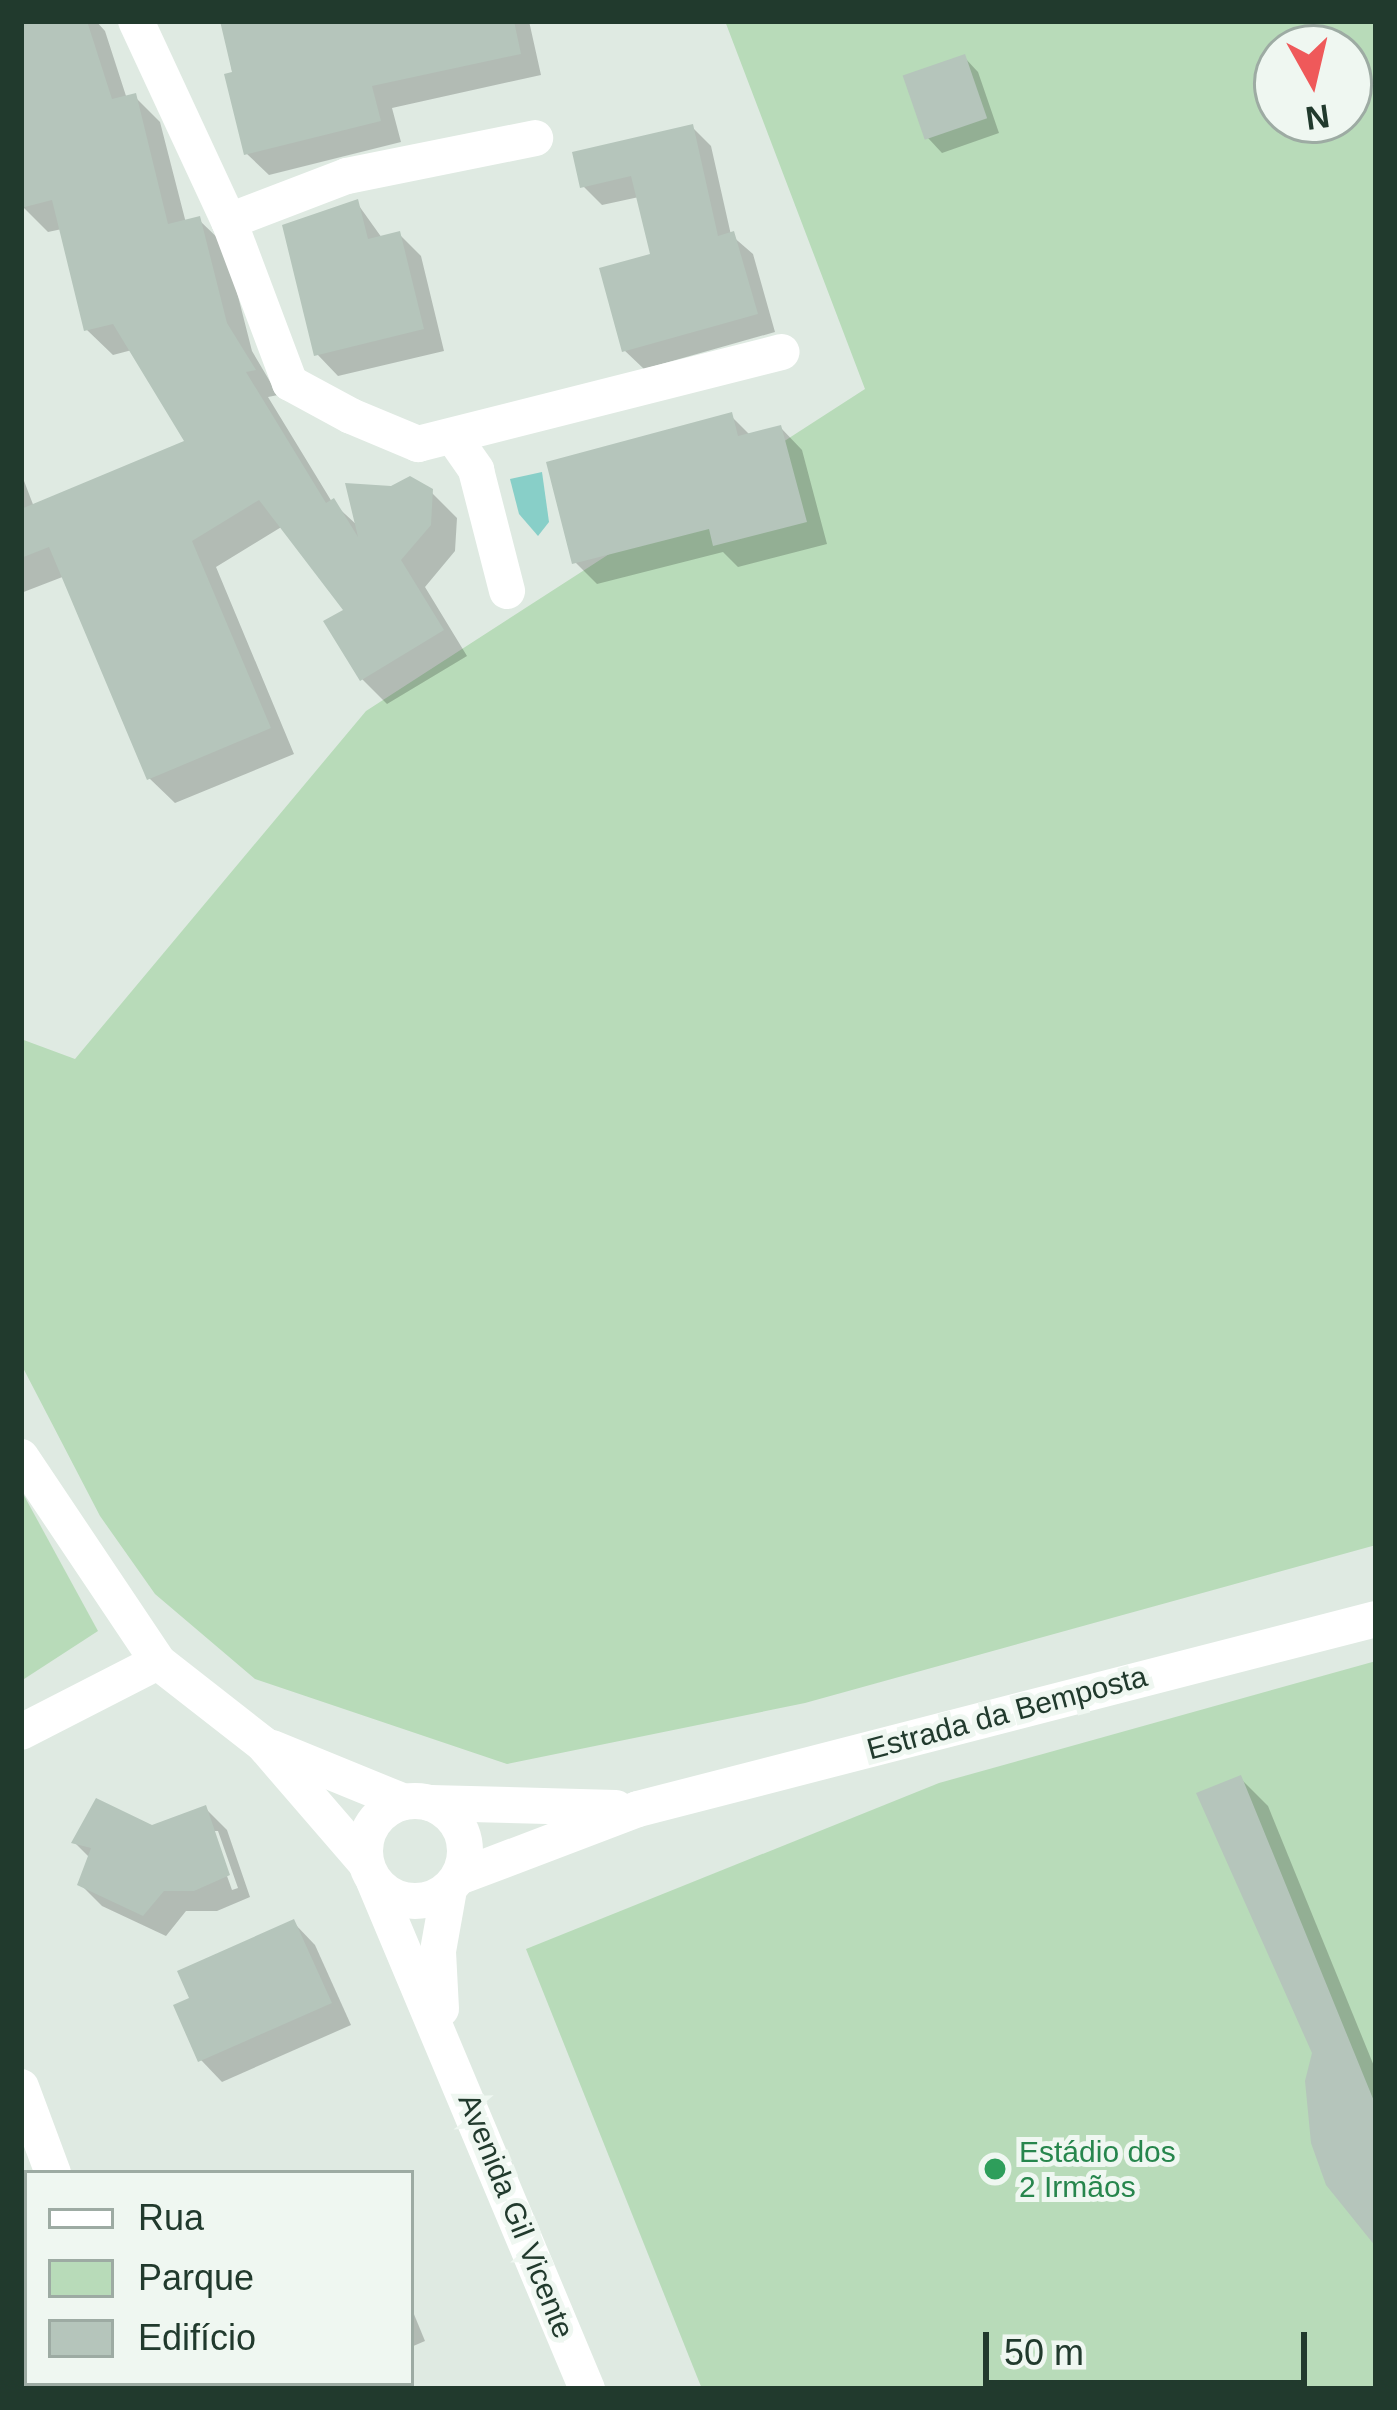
<!DOCTYPE html>
<meta charset="utf-8">
<style>
body{margin:0}
#map{position:relative;width:1397px;height:2410px;overflow:hidden;background:#dfeae2;font-family:Arial,sans-serif}
div>[style]{position:absolute}
.green>*{inset:0;background:#b8dbb9}
.water>*{inset:0;background:#88cfc8}
.shadow>*{inset:0;background:#0003}
.building>*{inset:0;background:#b5c5bb;transform-origin:0 0}
.minor>*{height:36px;margin:-18px;padding:0 18px;transform-origin:18px;border-radius:18px;background:#fff}
.minor>.ring{margin:-18px;padding:0;box-sizing:content-box;background:none;border:36px solid #fff;border-radius:50%}
.dots>*{width:33px;height:33px;translate:-50% -50%;box-sizing:border-box;border:6px solid #eff7f1;border-radius:50%}
span{translate:-50% -50%;white-space:nowrap;text-align:center;line-height:1.15;-webkit-text-stroke:10px #eff7f1;paint-order:stroke}
.street-label{font-size:30px;color:#213a2d}
.leisure-label{font-size:30px;color:#27864d}
.left{translate:0 -50%;text-align:left}
.frame{position:absolute;inset:0;border:24px solid #213a2d;pointer-events:none}
.legend{position:absolute;left:24px;top:2170px;width:390px;height:216px;box-sizing:border-box;background:#eff7f1;border:3px solid #9daba3;margin:0;padding:15px 21px;list-style:none;font-size:36px;color:#213a2d}
.legend li{display:flex;align-items:center;gap:24px;height:60px}
.legend b{width:60px;border:3px solid #9daba3}
.north{position:absolute;left:1253px;top:24px;width:120px;height:120px;box-sizing:border-box;background:#eff7f1;border:3px solid #9daba3;border-radius:50%;rotate:172deg;font-size:33px;font-weight:700;line-height:48px;text-align:center;color:#213a2d}
.north::after{content:'';display:block;margin:auto;width:42px;height:54px;background:#ef595a;clip-path:polygon(50% 0,100% 100%,50% 72%,0 100%)}
.scale{position:absolute;left:983px;top:2332px;width:324px;height:54px;box-sizing:border-box;border:6px solid #213a2d;border-top:0;padding-left:15px;font-size:36px;line-height:42px;white-space:nowrap;color:#213a2d;-webkit-text-stroke:9px #eff7f1;paint-order:stroke}
</style>
<div id="map">
<div class="green">
<div style="clip-path:polygon(evenodd,725px 21px,1376px 21px,1376px 1545px,805px 1703px,507px 1764px,255px 1679px,155px 1594px,100px 1516px,21px 1364px,21px 1039px,75px 1059px,366px 711px,865px 389px,725px 21px,1277px 48px,1349px 48px,1349px 120px,1277px 120px,1277px 48px)"></div>
<div style="clip-path:polygon(21px 1490px,98px 1631px,21px 1681px)"></div>
<div style="clip-path:polygon(1376px 1661px,1376px 2389px,702px 2389px,526px 1949px,939px 1783px)"></div>
</div>
<div class="water">
<div style="clip-path:polygon(542px 472px,549px 522px,538px 536px,519px 514px,510px 479px)"></div>
</div>
<div class="shadow">
<div style="clip-path:polygon(21px 21px,96px 21px,105px 31px,127px 99px,135px 97px,160px 122px,186px 223px,199px 220px,225px 245px,252px 351px,278px 395px,268px 397px,332px 502px,358px 526px,431px 492px,457px 518px,455px 551px,425px 587px,467px 656px,387px 704px,362px 679px,347px 610px,283px 526px,216px 567px,294px 754px,175px 803px,149px 778px,65px 576px,21px 593px,21px 473px,34px 507px,189px 443px,132px 350px,113px 355px,87px 330px,62px 229px,48px 232px,23px 207px)"></div>
<div style="clip-path:polygon(223px 21px,529px 21px,541px 75px,392px 108px,401px 142px,269px 175px,247px 154px)"></div>
<div style="clip-path:polygon(964px 57px,978px 72px,999px 133px,942px 153px,928px 138px)"></div>
<div style="clip-path:polygon(692px 127px,711px 146px,731px 235px,753px 254px,775px 332px,644px 369px,624px 350px,654px 257px,639px 197px,602px 205px,583px 186px)"></div>
<div style="clip-path:polygon(357px 203px,382px 238px,399px 234px,421px 256px,444px 351px,338px 376px,317px 354px)"></div>
<div style="clip-path:polygon(731px 416px,751px 436px,781px 428px,802px 450px,827px 544px,738px 567px,723px 552px,597px 584px,575px 562px)"></div>
<div style="clip-path:polygon(1240px 1778px,1268px 1806px,1376px 2071px,1376px 2241px)"></div>
<div style="clip-path:polygon(evenodd,205px 1808px,227px 1830px,250px 1897px,217px 1911px,186px 1911px,166px 1936px,102px 1906px,80px 1884px,91px 1859px,75px 1843px,151px 1829px,205px 1808px,211px 1831px,218px 1831px,238px 1888px,232px 1890px,211px 1831px)"></div>
<div style="clip-path:polygon(294px 1923px,315px 1945px,351px 2025px,222px 2082px,201px 2060px)"></div>
<div style="clip-path:polygon(411px 2307px,425px 2341px,411px 2347px)"></div>
<div style="clip-path:polygon(21px 2321px,27px 2383px,96px 2389px,21px 2389px)"></div>
<div style="clip-path:polygon(258px 2383px,316px 2383px,301px 2389px)"></div>
</div>
<div class="building">
<div style="clip-path:polygon(21px 21px,87px 21px,112px 99px,136px 93px,168px 224px,200px 216px,227px 323px,256px 370px,246px 372px,326px 503px,334px 498px,358px 537px,345px 483px,391px 486px,410px 476px,433px 489px,431px 525px,401px 560px,444px 630px,360px 681px,323px 621px,343px 610px,259px 500px,192px 541px,271px 728px,147px 780px,49px 547px,21px 558px,21px 509px,184px 441px,113px 324px,84px 331px,52px 200px,21px 208px)"></div>
<div style="clip-path:polygon(220px 21px,514px 21px,521px 54px,372px 86px,381px 121px,244px 155px,224px 74px,232px 72px)"></div>
<div style="left:965px;top:54px;width:68px;height:66px;rotate:71deg"></div>
<div style="clip-path:polygon(693px 124px,718px 236px,734px 231px,758px 314px,622px 352px,599px 268px,650px 254px,631px 176px,580px 188px,572px 152px)"></div>
<div style="clip-path:polygon(358px 199px,368px 239px,400px 231px,424px 329px,314px 356px,282px 225px)"></div>
<div style="clip-path:polygon(732px 412px,738px 436px,781px 425px,807px 522px,713px 546px,709px 529px,572px 564px,546px 462px)"></div>
<div style="clip-path:polygon(1241px 1775px,1376px 2106px,1376px 2247px,1326px 2185px,1311px 2143px,1305px 2081px,1312px 2053px,1196px 1793px)"></div>
<div style="clip-path:polygon(96px 1798px,152px 1825px,206px 1805px,230px 1875px,194px 1891px,164px 1891px,143px 1916px,77px 1885px,91px 1848px,71px 1843px)"></div>
<div style="clip-path:polygon(294px 1919px,332px 2003px,198px 2062px,173px 2005px,189px 1998px,177px 1971px)"></div>
</div>
<div class="minor">
<div style="left:136px;top:21px;width:221px;rotate:65.1deg"></div>
<div style="left:229px;top:221px;width:173px;rotate:69.4deg"></div>
<div style="left:290px;top:383px;width:69px;rotate:28.4deg"></div>
<div style="left:351px;top:416px;width:73px;rotate:22.7deg"></div>
<div style="left:418px;top:444px;width:375px;rotate:-14.2deg"></div>
<div style="left:229px;top:221px;width:126px;rotate:-20.9deg"></div>
<div style="left:347px;top:176px;width:192px;rotate:-11.4deg"></div>
<div style="left:454px;top:438px;width:39px;rotate:55deg"></div>
<div style="left:476px;top:470px;width:125px;rotate:75.6deg"></div>
<div style="left:21px;top:1457px;width:247px;rotate:56.2deg"></div>
<div style="left:158px;top:1662px;width:133px;rotate:38deg"></div>
<div style="left:263px;top:1744px;width:156px;rotate:49.2deg"></div>
<div style="left:21px;top:1732px;width:154px;rotate:-27.1deg"></div>
<div style="left:272px;top:1748px;width:143px;rotate:22.2deg"></div>
<div class="ring" style="left:365px;top:1801px;width:64px;height:64px"></div>
<div style="left:430px;top:1803px;width:186px;rotate:1.5deg"></div>
<div style="left:459px;top:1877px;width:191px;rotate:-20.8deg"></div>
<div style="left:638px;top:1809px;width:762px;rotate:-14.44deg"></div>
<div style="left:374px;top:1881px;width:551px;rotate:67.25deg"></div>
<div style="left:441px;top:2009px;width:58px;rotate:-93deg"></div>
<div style="left:438px;top:1951px;width:63px;rotate:-79.9deg"></div>
<div style="left:21px;top:2087px;width:92px;rotate:69.6deg"></div>
<div style="left:21px;top:2232px;width:6px;rotate:-18deg"></div>
</div>
<div class="dots">
<div style="left:995px;top:2169px;background:#2e9e5b"></div>
</div>
<div class="street-label">
<span style="left:1007px;top:1713px;rotate:-15deg">Estrada da Bemposta</span>
<span style="left:516px;top:2216px;rotate:68deg">Avenida Gil Vicente</span>
</div>
<div class="leisure-label">
<span class="left" style="left:1019px;top:2169px">Estádio dos<br>2 Irmãos</span>
</div>
<div class="frame"></div>
<ul class="legend">
<li><b style="height:15px;background:#fff"></b>Rua</li>
<li><b style="height:33px;background:#b8dbb9"></b>Parque</li>
<li><b style="height:33px;background:#b5c5bb"></b>Edifício</li>
</ul>
<div class="north">N</div>
<div class="scale">50 m</div>
</div>
